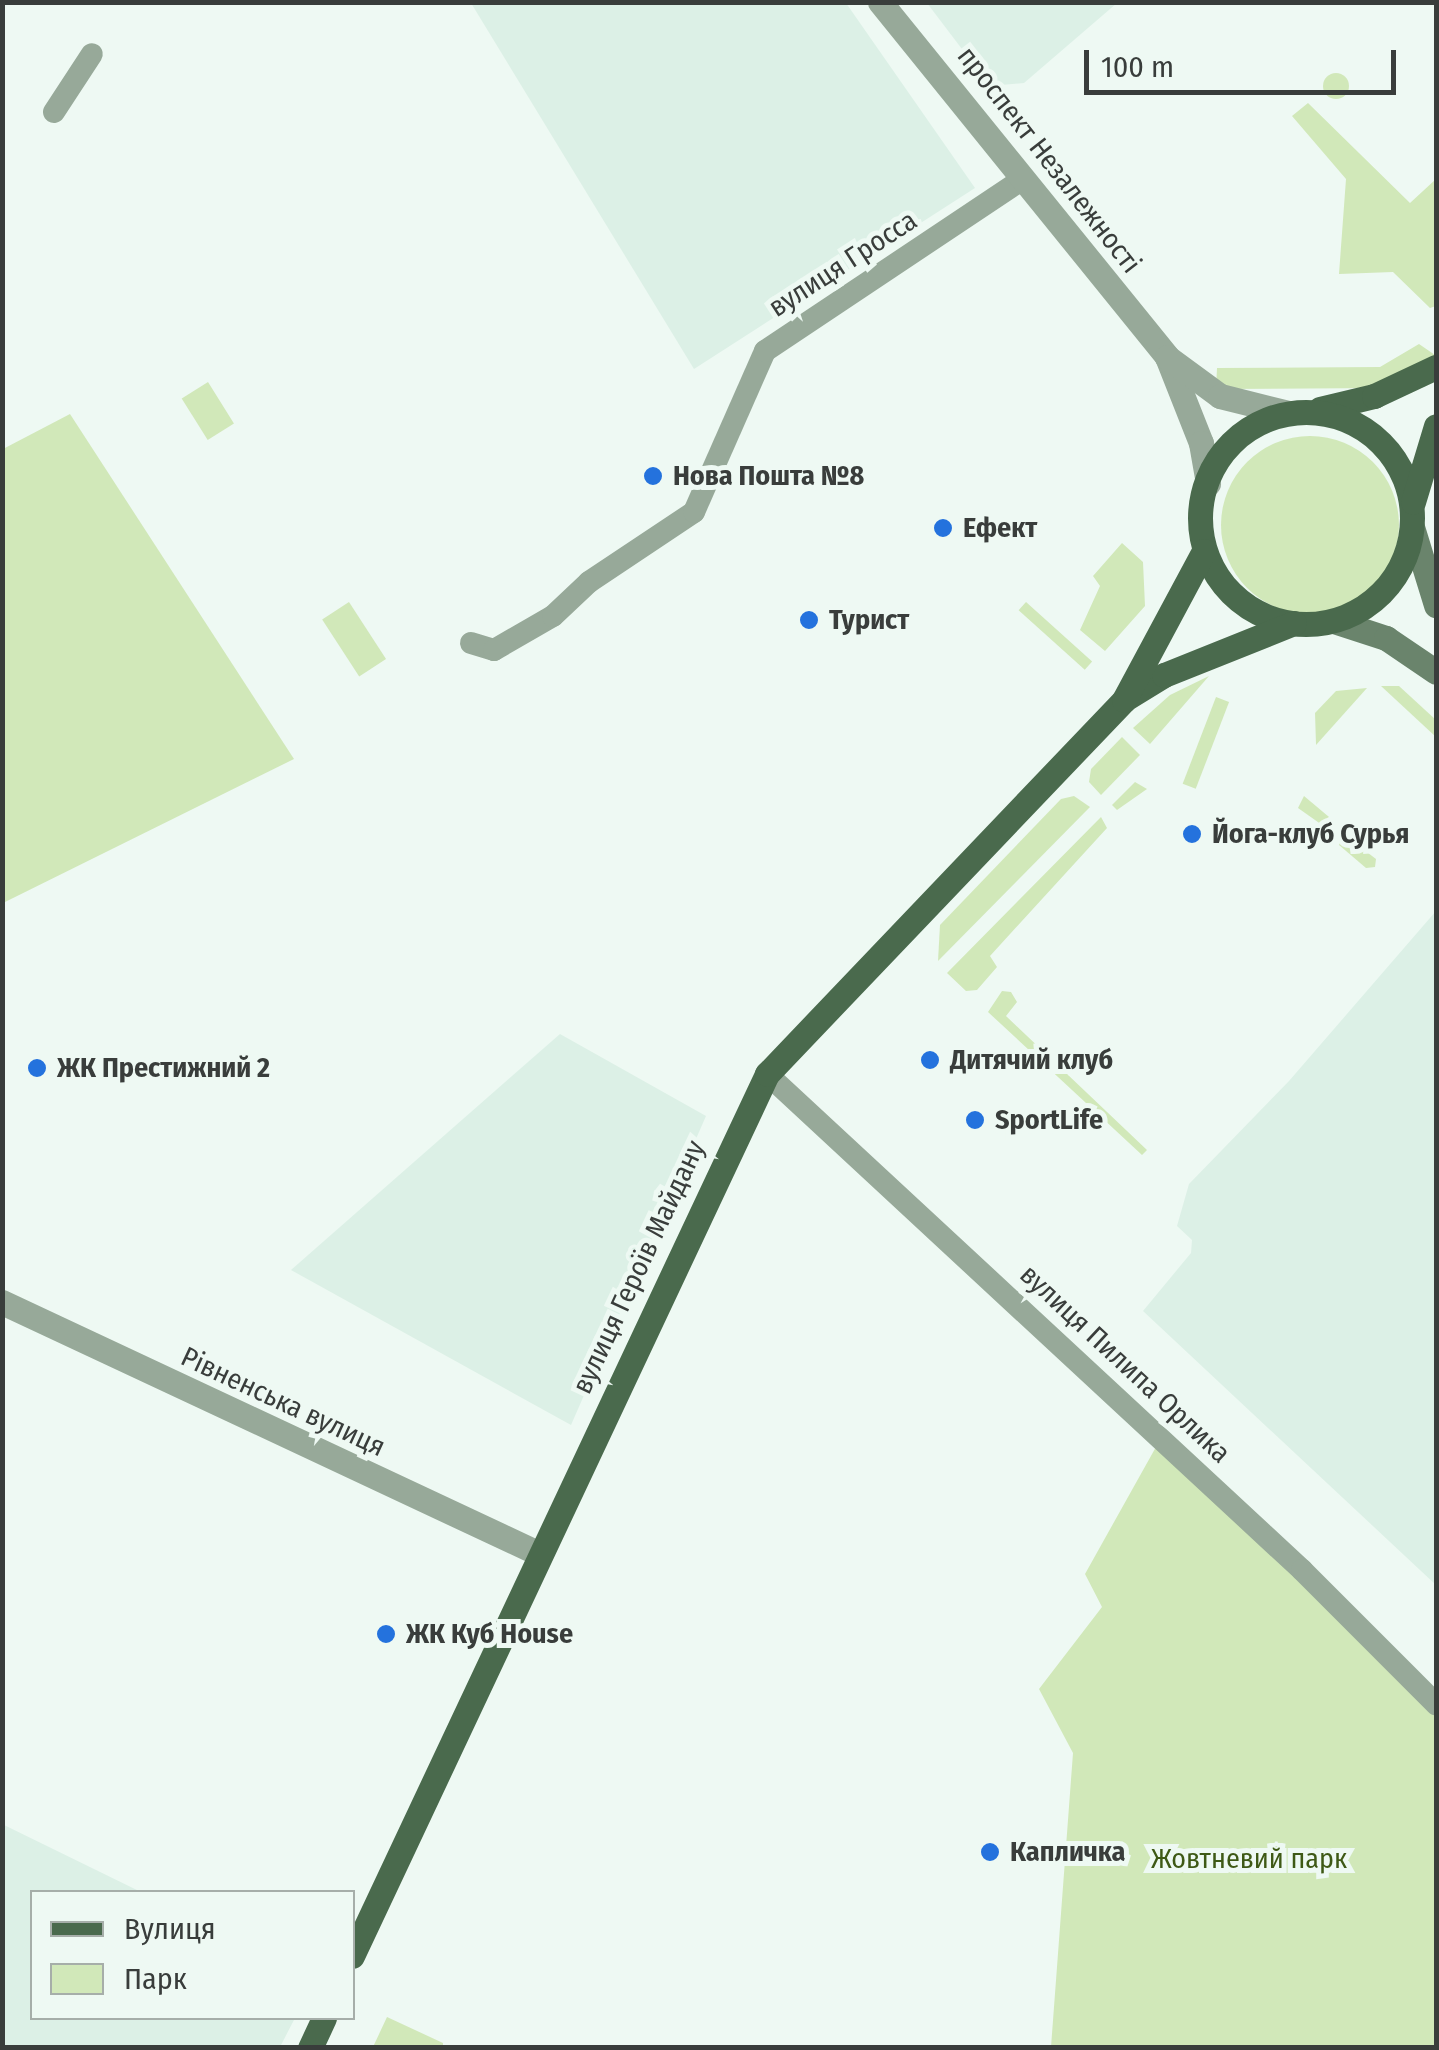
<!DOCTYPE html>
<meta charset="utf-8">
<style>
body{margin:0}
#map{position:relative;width:1439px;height:2050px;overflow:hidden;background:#eef9f3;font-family:"Fira Sans Condensed",sans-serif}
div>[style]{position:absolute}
.built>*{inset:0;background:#dcf0e6}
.green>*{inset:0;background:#d1e8b9;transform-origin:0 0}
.round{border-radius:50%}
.minor>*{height:22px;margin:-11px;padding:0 11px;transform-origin:11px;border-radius:11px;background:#97a999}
.tertiary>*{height:25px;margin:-12.5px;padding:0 12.5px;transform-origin:12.5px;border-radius:12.5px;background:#97a999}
.secondary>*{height:25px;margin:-12.5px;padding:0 12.5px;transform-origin:12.5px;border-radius:12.5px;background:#6a846c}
.primary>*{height:25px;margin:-12.5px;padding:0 12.5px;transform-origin:12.5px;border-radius:12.5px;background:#4a6a4d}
.primary>.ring{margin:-12.5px;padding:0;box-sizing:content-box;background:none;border:25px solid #4a6a4d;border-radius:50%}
.dots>*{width:28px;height:28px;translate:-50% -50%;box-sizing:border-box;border:5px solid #eef9f3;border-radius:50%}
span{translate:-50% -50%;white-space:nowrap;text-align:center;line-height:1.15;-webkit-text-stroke:10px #eef9f3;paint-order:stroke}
.street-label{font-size:28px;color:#393d3b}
.poi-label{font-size:28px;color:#393d3b;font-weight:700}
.left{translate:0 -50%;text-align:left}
.park-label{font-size:28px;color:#3e5915}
.frame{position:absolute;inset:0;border:5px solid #393d3b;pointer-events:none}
.legend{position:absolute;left:30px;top:1890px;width:325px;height:130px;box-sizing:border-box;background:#eef9f3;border:2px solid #a6aea9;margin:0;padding:12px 18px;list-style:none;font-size:30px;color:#393d3b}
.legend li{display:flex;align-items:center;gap:20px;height:50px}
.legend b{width:50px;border:2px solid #a6aea9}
.scale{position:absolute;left:1084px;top:50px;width:312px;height:45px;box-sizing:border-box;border:5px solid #393d3b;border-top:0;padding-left:12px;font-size:30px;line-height:35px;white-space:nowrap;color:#393d3b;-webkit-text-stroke:8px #eef9f3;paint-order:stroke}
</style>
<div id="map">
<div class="built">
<div style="clip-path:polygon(471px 3px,846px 3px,975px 188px,694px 369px)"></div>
<div style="clip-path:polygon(927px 3px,1117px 3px,1024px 83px,990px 86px)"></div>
<div style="clip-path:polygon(1436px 911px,1436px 1585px,1143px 1311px,1191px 1253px,1192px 1240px,1177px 1226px,1189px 1184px,1289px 1081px)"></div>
<div style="clip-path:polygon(560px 1034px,706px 1116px,571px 1425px,291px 1270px)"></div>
<div style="clip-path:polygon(2px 1824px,141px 1892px,32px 1892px,32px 2018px,295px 2018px,280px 2047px,3px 2047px)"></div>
</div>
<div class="green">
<div class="round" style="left:1323px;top:73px;width:26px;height:26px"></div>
<div style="clip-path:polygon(1308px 103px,1410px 203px,1436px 179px,1436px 306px,1430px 308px,1393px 272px,1339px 274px,1346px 179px,1292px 116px)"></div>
<div style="clip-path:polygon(1419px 344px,1435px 355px,1383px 388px,1216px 389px,1217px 368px,1380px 367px)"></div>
<div style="left:208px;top:382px;width:49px;height:31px;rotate:58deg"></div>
<div style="clip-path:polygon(70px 414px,294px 759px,3px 903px,3px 449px)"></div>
<div class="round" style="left:1221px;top:436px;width:178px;height:178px"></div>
<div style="clip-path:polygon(1122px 543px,1143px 562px,1145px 606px,1105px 651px,1080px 630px,1100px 586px,1093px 576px)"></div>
<div style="left:349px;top:602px;width:68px;height:32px;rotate:57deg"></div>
<div style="left:1026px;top:602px;width:89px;height:11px;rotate:42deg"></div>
<div style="clip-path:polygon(1209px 676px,1150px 744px,1133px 728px,1170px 695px)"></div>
<div style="clip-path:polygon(1381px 686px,1399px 686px,1436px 720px,1436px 737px)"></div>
<div style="clip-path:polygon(1367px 688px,1316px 745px,1315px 713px,1336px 691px)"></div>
<div style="left:1216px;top:697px;width:14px;height:93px;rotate:21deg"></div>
<div style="clip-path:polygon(1122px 737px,1140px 755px,1101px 795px,1089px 782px,1091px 769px)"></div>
<div style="clip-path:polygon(1135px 782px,1147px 789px,1117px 810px,1112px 805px)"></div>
<div style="clip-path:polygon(1074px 796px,1090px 807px,938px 961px,940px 925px,1061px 799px)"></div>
<div style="clip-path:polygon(1304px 796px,1335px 822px,1332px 832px,1298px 808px)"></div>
<div style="clip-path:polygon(1101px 817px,1107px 828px,990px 956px,997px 967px,977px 990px,966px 991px,947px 973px)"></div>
<div style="clip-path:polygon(1343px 834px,1376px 859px,1375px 867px,1366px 868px,1339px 845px)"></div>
<div style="clip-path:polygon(1002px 991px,1011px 992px,1017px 1002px,1006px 1016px,1147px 1150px,1142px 1155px,988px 1012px)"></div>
<div style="clip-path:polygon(1161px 1438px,1436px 1701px,1436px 2047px,1051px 2047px,1073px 1753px,1039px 1689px,1102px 1607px,1085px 1574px)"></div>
<div style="clip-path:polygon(387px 2017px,443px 2043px,443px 2047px,373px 2047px)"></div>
</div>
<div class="minor">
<div style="left:54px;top:112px;width:69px;rotate:-56.8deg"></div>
<div style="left:471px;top:643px;width:24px;rotate:17deg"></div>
<div style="left:494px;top:650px;width:68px;rotate:-30deg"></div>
<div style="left:553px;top:616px;width:50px;rotate:-43.4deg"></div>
<div style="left:589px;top:582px;width:126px;rotate:-33.7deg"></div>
<div style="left:694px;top:512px;width:176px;rotate:-66.2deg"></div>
<div style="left:765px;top:351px;width:310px;rotate:-33.7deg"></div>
<div style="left:767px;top:1074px;width:730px;rotate:42.83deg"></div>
<div style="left:1302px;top:1570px;width:190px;rotate:45deg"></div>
</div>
<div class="tertiary">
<div style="left:880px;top:2px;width:457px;rotate:51deg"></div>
<div style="left:1167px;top:357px;width:92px;rotate:68.4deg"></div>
<div style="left:1201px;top:443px;width:41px;rotate:80.1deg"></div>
<div style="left:1167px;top:357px;width:66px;rotate:36.3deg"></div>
<div style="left:1220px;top:396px;width:70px;rotate:14deg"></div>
<div style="left:2px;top:1302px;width:594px;rotate:25.1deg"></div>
</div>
<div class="secondary">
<div style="left:1412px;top:527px;width:82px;rotate:72.9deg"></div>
<div style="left:1334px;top:621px;width:55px;rotate:18.1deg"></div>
<div style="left:1386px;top:638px;width:60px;rotate:34.2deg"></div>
</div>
<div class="primary">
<div style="left:1320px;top:409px;width:56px;rotate:-13.5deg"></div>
<div style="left:1374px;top:396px;width:68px;rotate:-25.1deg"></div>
<div class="ring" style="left:1200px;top:412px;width:187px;height:187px"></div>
<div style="left:1413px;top:502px;width:79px;rotate:-73.2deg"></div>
<div style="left:1128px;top:697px;width:42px;rotate:-31.4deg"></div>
<div style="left:1164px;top:675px;width:140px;rotate:-21.8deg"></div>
<div style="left:352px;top:1956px;width:975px;rotate:-64.8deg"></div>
<div style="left:767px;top:1074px;width:517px;rotate:-46.33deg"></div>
<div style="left:1124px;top:700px;width:169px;rotate:-61.8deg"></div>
<div style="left:310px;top:2048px;width:33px;rotate:-65deg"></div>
</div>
<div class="dots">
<div style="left:653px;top:476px;background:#2472dd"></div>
<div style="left:943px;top:528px;background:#2472dd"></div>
<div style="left:809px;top:620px;background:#2472dd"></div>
<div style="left:1192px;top:834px;background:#2472dd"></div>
<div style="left:930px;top:1060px;background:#2472dd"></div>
<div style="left:37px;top:1068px;background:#2472dd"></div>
<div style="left:975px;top:1120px;background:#2472dd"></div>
<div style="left:386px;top:1634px;background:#2472dd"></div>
<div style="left:990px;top:1852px;background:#2472dd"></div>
</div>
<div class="street-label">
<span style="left:1049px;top:160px;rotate:52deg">проспект Незалежності</span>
<span style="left:843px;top:264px;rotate:-33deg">вулиця Гросса</span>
<span style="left:639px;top:1267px;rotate:-65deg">вулиця Героїв Майдану</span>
<span style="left:1125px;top:1364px;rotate:43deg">вулиця Пилипа Орлика</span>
<span style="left:283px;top:1402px;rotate:25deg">Рівненська вулиця</span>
</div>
<div class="poi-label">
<span class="left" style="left:673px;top:476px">Нова Пошта №8</span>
<span class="left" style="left:963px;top:528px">Ефект</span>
<span class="left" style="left:829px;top:620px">Турист</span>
<span class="left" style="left:1212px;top:834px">Йога-клуб Сурья</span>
<span class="left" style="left:950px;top:1060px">Дитячий клуб</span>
<span class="left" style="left:57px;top:1068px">ЖК Престижний 2</span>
<span class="left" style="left:995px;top:1120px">SportLife</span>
<span class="left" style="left:406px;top:1634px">ЖК Куб House</span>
<span class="left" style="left:1010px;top:1852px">Капличка</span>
</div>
<div class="park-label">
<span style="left:1249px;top:1859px">Жовтневий парк</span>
</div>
<div class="frame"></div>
<ul class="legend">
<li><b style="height:12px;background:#4a6a4d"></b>Вулиця</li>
<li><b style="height:28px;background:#d1e8b9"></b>Парк</li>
</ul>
<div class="scale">100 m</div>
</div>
